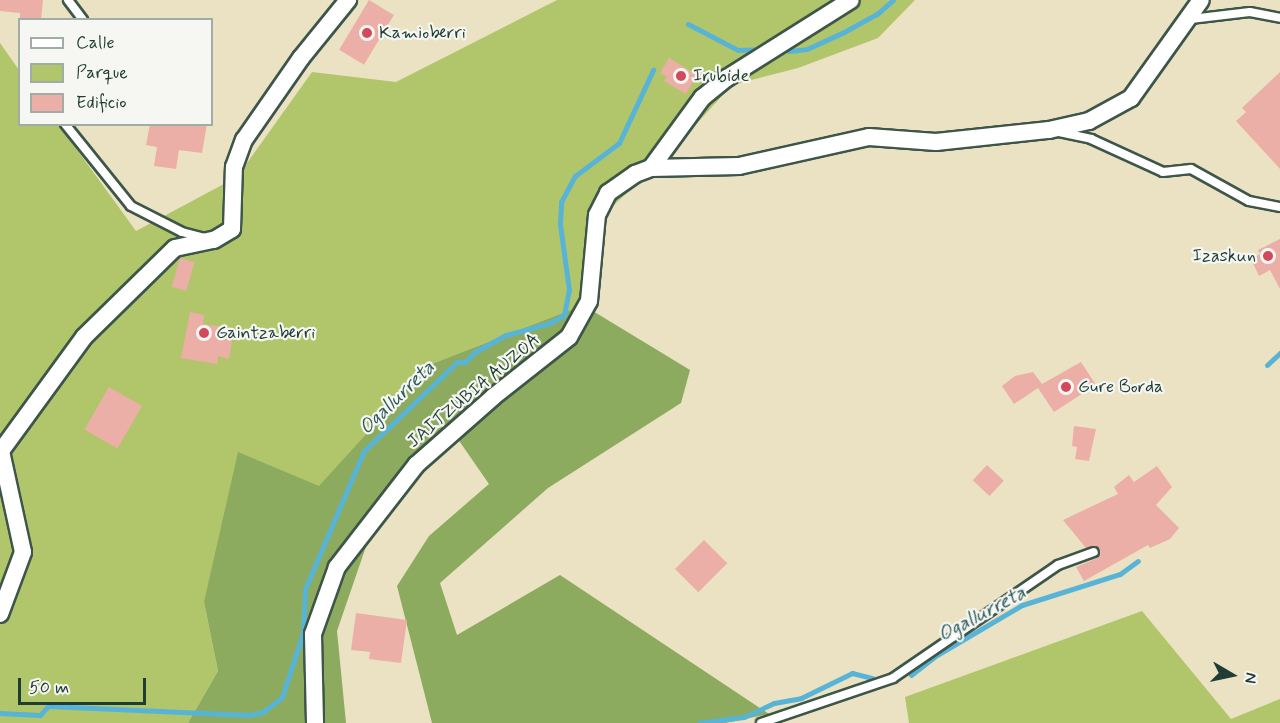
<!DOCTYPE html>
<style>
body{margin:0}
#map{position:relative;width:1280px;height:723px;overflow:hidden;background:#eae2c3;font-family:Mynerve,sans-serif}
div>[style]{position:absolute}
.green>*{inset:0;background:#b1c66a}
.forest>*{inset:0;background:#8cab5e}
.stream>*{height:5px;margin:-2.5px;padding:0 2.5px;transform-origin:2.5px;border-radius:2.5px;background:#58b4d6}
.building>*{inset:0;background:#ecafa7;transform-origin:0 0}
.roads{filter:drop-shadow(2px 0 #3d5649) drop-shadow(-2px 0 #3d5649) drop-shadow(0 2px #3d5649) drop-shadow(0 -2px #3d5649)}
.service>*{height:8px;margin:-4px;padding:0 4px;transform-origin:4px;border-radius:4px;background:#fff}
.minor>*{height:16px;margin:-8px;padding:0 8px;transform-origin:8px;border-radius:8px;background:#fff}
.dots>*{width:16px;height:16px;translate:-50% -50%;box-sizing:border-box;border:3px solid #f6f6f2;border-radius:50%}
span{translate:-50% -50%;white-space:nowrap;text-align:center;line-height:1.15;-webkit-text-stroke:4.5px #f6f6f2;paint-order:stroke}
.poi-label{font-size:18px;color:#1f3d34}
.left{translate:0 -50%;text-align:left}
.right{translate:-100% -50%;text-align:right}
.street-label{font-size:18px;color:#1f3d34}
.water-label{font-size:20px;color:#2d5b5c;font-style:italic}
.legend{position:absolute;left:18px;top:18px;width:195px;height:108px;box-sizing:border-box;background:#f6f6f2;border:2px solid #a0aca6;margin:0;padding:8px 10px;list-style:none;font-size:18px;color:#1f3d34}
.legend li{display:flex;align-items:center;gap:12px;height:30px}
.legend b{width:30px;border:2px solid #a0aca6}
.north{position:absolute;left:1202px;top:645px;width:60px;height:60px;-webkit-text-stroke:4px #f6f6f2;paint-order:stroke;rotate:99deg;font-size:16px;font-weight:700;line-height:24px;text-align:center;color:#1f3d34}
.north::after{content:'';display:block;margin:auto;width:21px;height:27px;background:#1f3d34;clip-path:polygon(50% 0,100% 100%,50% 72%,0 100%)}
.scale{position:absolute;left:18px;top:678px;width:128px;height:27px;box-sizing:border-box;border:3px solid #1f3d34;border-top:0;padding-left:8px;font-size:18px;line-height:21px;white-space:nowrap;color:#1f3d34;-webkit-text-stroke:4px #f6f6f2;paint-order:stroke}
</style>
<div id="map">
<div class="green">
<div style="clip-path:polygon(557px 0,915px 0,878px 38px,798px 68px,732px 85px,669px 154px,601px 217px,583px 305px,429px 365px,319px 487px,204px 602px,218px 671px,188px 723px,0 723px,0 43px,19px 70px,20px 124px,59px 125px,136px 231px,237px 177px,312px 72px,396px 82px)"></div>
<div style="clip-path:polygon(1142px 611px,1231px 719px,1280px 699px,1280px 723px,909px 723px,905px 697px)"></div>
</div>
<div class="forest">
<div style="clip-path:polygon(583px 305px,690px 370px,681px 403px,548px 488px,440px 583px,457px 635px,560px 575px,769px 714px,725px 723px,432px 723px,397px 586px,429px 536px,489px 484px,453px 432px,383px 497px,337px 631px,346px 723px,188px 723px,218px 671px,204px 602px,238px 452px,319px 486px,429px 365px)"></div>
</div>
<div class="stream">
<div style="left:688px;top:24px;width:56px;rotate:27.5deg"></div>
<div style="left:738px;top:50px;width:23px;rotate:-2deg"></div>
<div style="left:789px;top:51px;width:18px;rotate:-6deg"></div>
<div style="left:807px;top:49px;width:41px;rotate:-24.7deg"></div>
<div style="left:844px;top:32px;width:38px;rotate:-29deg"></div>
<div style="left:877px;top:14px;width:21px;rotate:-41deg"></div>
<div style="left:1267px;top:365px;width:18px;rotate:-43deg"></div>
<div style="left:911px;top:675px;width:33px;rotate:-38deg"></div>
<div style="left:937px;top:655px;width:99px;rotate:-30.5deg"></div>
<div style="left:1022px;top:605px;width:103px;rotate:-17.6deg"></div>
<div style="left:1120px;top:574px;width:22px;rotate:-36deg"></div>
<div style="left:0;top:713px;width:40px;rotate:2.9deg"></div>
<div style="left:40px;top:715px;width:12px;rotate:-48deg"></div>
<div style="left:48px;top:706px;width:201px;rotate:2.6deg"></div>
<div style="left:249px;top:715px;width:14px;rotate:-12deg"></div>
<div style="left:263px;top:712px;width:24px;rotate:-38deg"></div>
<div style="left:282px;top:697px;width:67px;rotate:-71.8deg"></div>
<div style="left:303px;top:633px;width:44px;rotate:-87.4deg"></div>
<div style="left:305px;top:589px;width:150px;rotate:-66.9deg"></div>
<div style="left:364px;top:451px;width:129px;rotate:-43.7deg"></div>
<div style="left:457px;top:362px;width:8px"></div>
<div style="left:465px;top:362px;width:14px;rotate:-45deg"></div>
<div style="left:475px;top:352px;width:35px;rotate:-29deg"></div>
<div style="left:506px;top:335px;width:46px;rotate:-15.3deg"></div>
<div style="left:550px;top:323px;width:16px;rotate:-30deg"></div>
<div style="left:564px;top:315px;width:25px;rotate:-79deg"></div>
<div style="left:569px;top:290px;width:67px;rotate:-97.8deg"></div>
<div style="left:560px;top:224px;width:22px;rotate:-87deg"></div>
<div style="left:561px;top:202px;width:30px;rotate:-62deg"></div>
<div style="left:575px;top:176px;width:55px;rotate:-36.9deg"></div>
<div style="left:619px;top:143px;width:81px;rotate:-65deg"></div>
<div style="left:699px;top:723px;width:45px;rotate:-7.6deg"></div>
<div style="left:744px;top:717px;width:33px;rotate:-25deg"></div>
<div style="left:774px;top:703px;width:27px;rotate:-10deg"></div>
<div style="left:801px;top:698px;width:57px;rotate:-26.1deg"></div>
<div style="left:852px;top:673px;width:21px;rotate:14deg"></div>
</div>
<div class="building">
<div style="clip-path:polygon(0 0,43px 0,41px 20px,20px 18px,20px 13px,0 11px)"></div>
<div style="left:369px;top:0;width:29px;height:58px;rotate:31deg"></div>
<div style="clip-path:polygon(669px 58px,697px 75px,686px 94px,664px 81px,667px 77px,660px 73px)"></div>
<div style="clip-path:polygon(1280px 72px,1280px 169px,1236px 121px,1246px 112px,1242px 108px)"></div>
<div style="clip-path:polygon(150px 124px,207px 124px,202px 153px,179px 150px,176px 169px,154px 166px,157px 147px,146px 145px)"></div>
<div style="clip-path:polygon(1280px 239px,1280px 289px,1270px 270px,1259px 276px,1251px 259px,1260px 254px,1258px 250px)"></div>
<div style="left:180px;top:258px;width:15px;height:30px;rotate:16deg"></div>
<div style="clip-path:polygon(190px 312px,204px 315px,203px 324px,223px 327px,221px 338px,232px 341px,229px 359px,218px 356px,217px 364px,181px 358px)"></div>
<div style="clip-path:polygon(1081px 362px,1096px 385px,1054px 412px,1038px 388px,1014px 404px,1002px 386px,1015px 376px,1033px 372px,1042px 384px)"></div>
<div style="left:109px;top:387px;width:38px;height:49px;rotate:30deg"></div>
<div style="clip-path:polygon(1074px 426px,1096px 429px,1089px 461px,1075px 459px,1077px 447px,1072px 446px)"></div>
<div style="left:987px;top:465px;width:23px;height:21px;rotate:43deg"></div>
<div style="clip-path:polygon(1157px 466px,1172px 487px,1156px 505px,1179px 528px,1170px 539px,1150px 548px,1148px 545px,1084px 581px,1076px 567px,1097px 558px,1100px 550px,1095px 546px,1086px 548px,1063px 520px,1118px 494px,1114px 487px,1129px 475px,1134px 482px)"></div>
<div style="left:704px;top:540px;width:33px;height:41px;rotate:45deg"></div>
<div style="clip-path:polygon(356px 613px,407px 620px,401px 663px,369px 659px,370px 652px,351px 650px)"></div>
</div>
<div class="roads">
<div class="service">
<div style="left:68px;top:0;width:25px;rotate:53deg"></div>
<div style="left:1191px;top:19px;width:59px;rotate:-6.8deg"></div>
<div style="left:1250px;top:12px;width:31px;rotate:11deg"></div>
<div style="left:65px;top:124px;width:105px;rotate:51.2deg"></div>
<div style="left:131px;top:206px;width:57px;rotate:27deg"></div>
<div style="left:182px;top:232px;width:24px;rotate:15deg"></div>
<div style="left:1059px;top:132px;width:33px;rotate:12deg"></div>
<div style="left:1091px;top:139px;width:79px;rotate:24.6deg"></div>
<div style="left:1163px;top:172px;width:28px;rotate:-6deg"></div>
<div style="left:1191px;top:169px;width:66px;rotate:28.9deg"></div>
<div style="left:1249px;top:201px;width:32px;rotate:11deg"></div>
<div style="left:761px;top:723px;width:139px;rotate:-18.8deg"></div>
<div style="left:893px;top:678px;width:200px;rotate:-34.4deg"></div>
<div style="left:1058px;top:565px;width:38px;rotate:-20deg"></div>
</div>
<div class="minor">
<div style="left:651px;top:168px;width:88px;rotate:-1.3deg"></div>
<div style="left:739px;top:166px;width:133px;rotate:-12.6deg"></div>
<div style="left:869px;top:137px;width:67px;rotate:4.3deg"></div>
<div style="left:936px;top:142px;width:114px;rotate:-6.1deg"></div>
<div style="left:1049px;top:130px;width:41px;rotate:-12.7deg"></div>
<div style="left:1089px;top:121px;width:48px;rotate:-28.7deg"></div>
<div style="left:1131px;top:98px;width:120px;rotate:-54.5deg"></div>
<div style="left:0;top:614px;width:66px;rotate:-69.6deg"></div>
<div style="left:23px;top:552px;width:103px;rotate:-102.3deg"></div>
<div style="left:1px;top:451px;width:141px;rotate:-53.9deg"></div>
<div style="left:84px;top:337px;width:127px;rotate:-44.4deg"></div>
<div style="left:175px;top:248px;width:40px;rotate:-12deg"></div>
<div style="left:214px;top:240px;width:21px;rotate:-31deg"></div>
<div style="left:232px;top:229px;width:62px;rotate:-88.2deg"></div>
<div style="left:234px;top:167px;width:29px;rotate:-70deg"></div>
<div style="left:244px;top:140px;width:100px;rotate:-55.2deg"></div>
<div style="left:301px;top:58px;width:75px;rotate:-51deg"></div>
<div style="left:315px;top:723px;width:89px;rotate:-91.3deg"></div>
<div style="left:313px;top:634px;width:71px;rotate:-70.3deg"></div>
<div style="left:337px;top:567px;width:129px;rotate:-52.2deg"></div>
<div style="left:416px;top:465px;width:103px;rotate:-41.4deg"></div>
<div style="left:493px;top:397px;width:97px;rotate:-38.3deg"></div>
<div style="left:569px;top:337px;width:41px;rotate:-60.9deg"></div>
<div style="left:589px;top:301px;width:86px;rotate:-84.7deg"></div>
<div style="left:597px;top:215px;width:25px;rotate:-63deg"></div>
<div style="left:608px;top:193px;width:33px;rotate:-35deg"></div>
<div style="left:635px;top:174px;width:17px;rotate:-21deg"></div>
<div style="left:651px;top:168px;width:87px;rotate:-53.9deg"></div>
<div style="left:702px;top:98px;width:32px;rotate:-39deg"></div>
<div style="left:727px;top:78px;width:146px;rotate:-32.2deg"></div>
</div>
</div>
<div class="dots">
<div style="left:367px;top:33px;background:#d1495b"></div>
<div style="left:681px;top:76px;background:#d1495b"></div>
<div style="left:1268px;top:256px;background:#d1495b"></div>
<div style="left:204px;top:333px;background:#d1495b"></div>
<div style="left:1066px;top:387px;background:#d1495b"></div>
</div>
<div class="poi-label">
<span class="left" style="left:379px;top:33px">Kamioberri</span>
<span class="left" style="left:693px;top:76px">Irubide</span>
<span class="right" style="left:1256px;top:256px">Izaskun</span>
<span class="left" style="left:216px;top:333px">Gaintzaberri</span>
<span class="left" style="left:1078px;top:387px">Gure Borda</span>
</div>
<div class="street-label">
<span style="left:474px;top:391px;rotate:-40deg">JAITZUBIA AUZOA</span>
</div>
<div class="water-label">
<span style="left:397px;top:398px;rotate:-44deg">Ogallurreta</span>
<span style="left:982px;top:614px;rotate:-28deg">Ogallurreta</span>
</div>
<ul class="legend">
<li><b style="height:8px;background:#fff"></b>Calle</li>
<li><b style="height:16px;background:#b1c66a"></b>Parque</li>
<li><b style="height:16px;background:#ecafa7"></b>Edificio</li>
</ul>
<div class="north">N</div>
<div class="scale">50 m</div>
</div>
